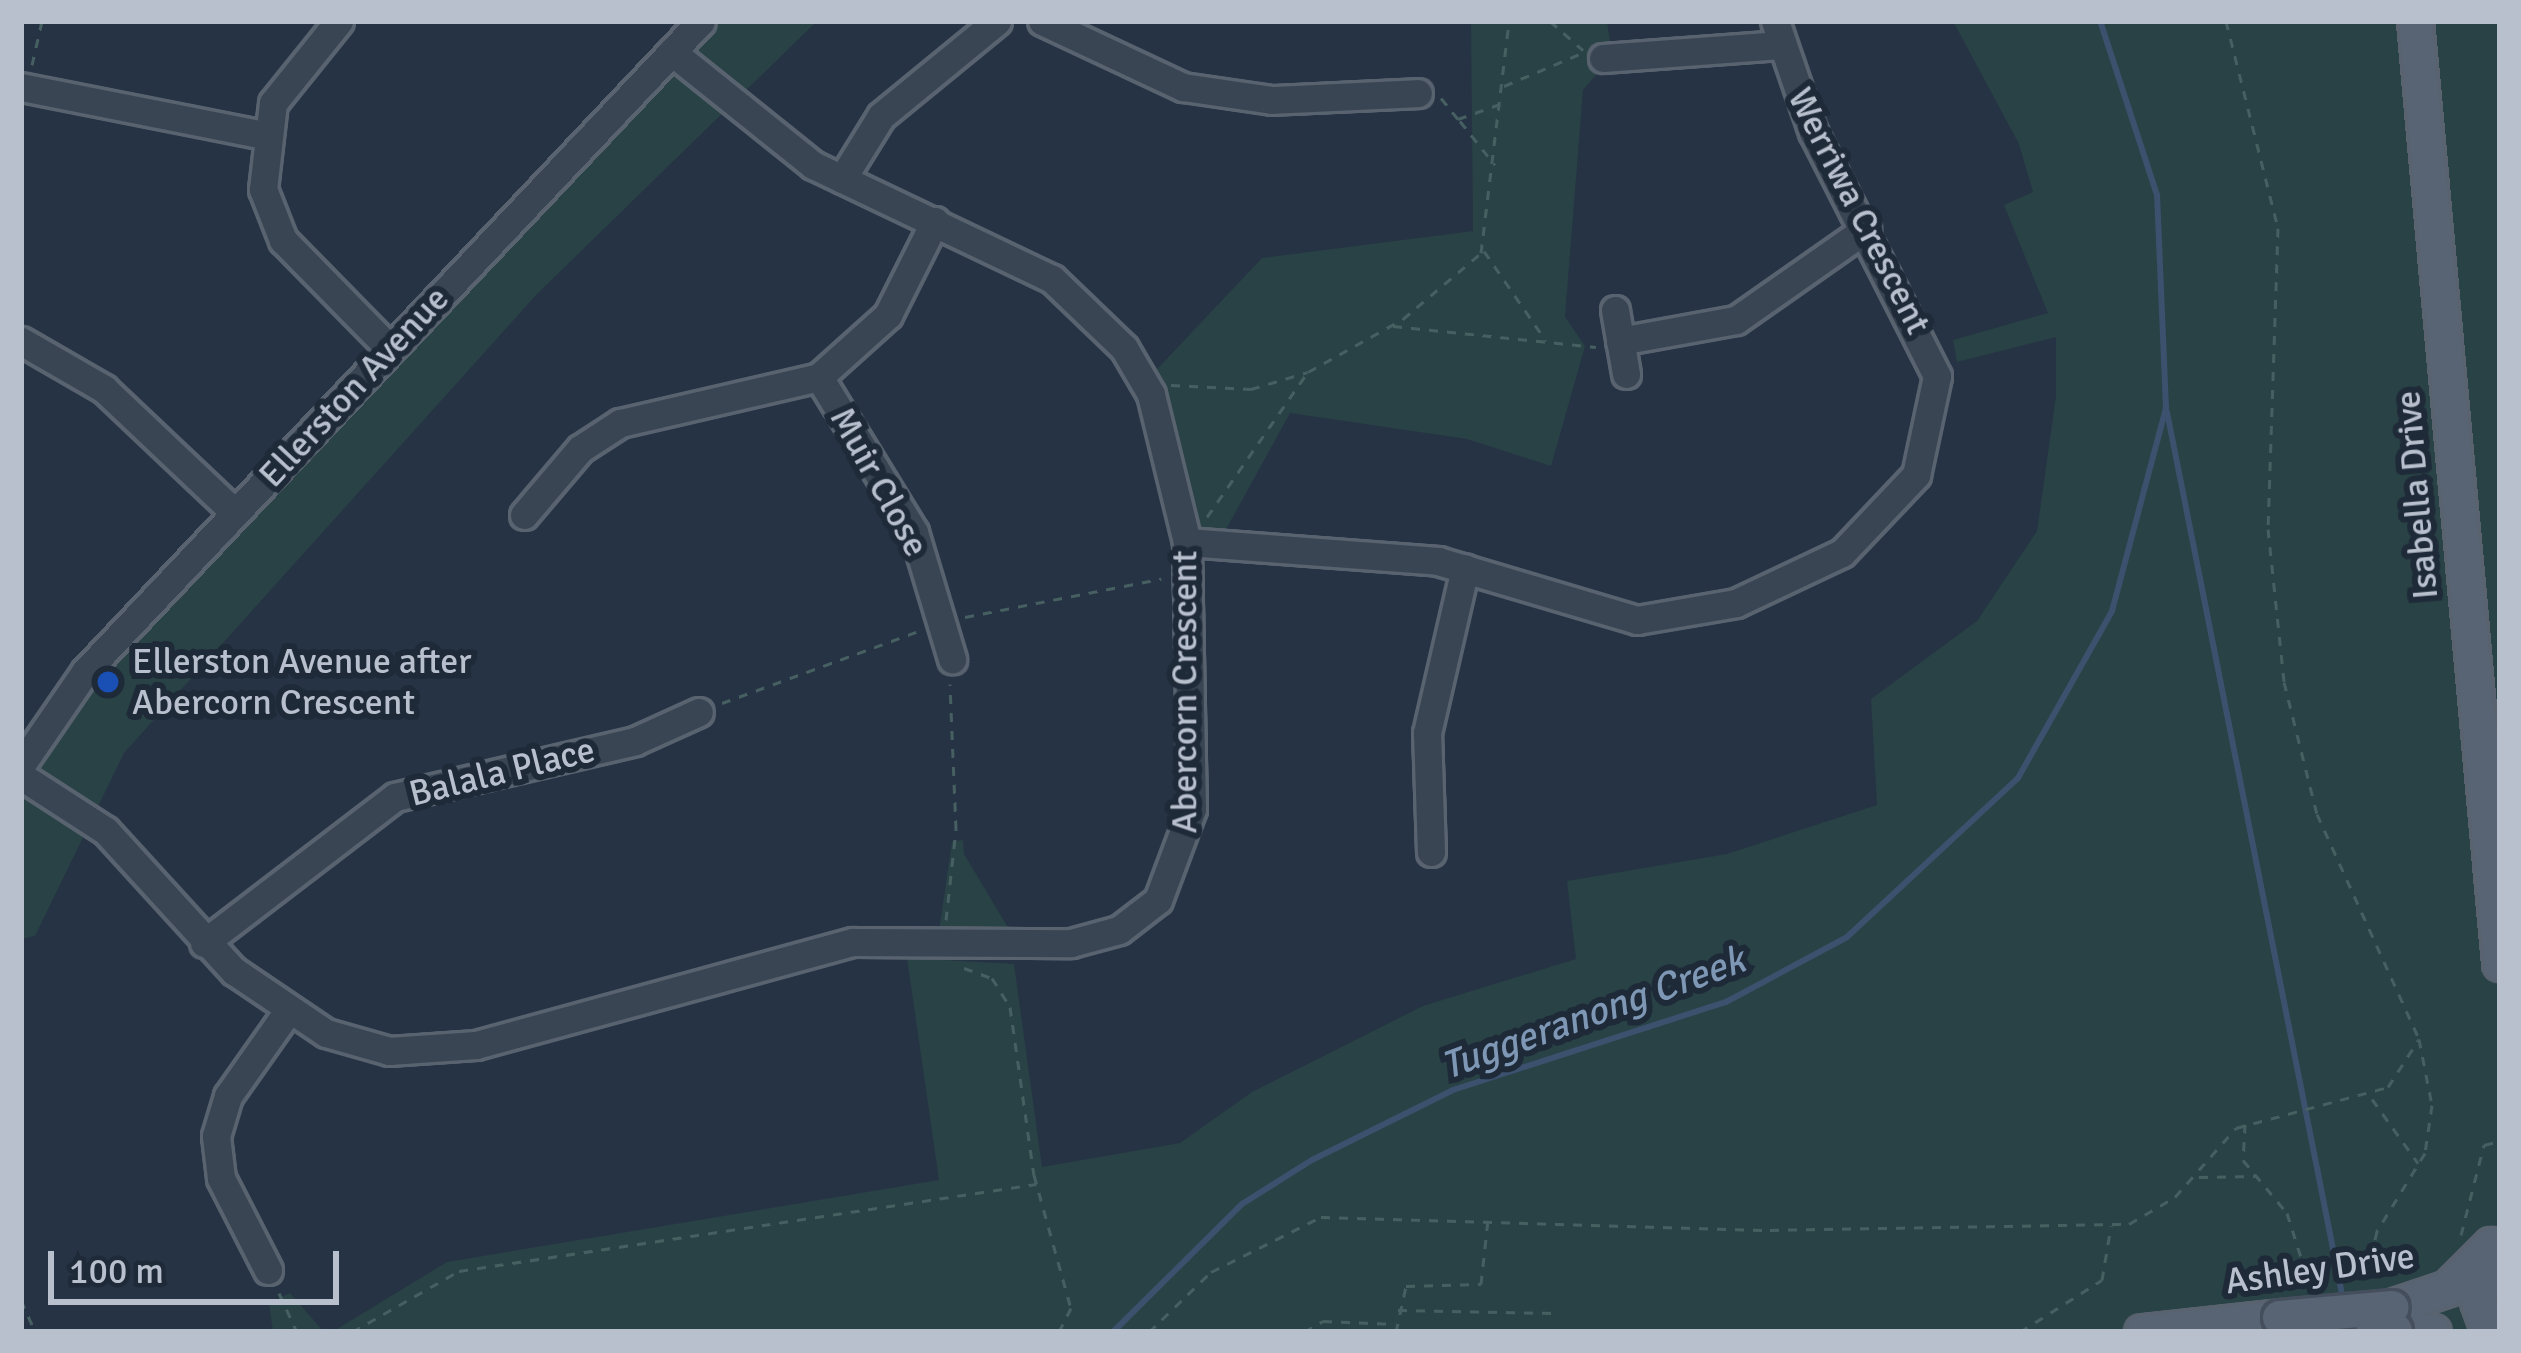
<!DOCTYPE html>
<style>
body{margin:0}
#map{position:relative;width:2521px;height:1353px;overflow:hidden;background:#263344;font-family:Signika,sans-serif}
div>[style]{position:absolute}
.green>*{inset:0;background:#284245}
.stream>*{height:6px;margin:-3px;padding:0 3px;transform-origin:3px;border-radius:3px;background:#3b516d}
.path>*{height:3px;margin-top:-1.5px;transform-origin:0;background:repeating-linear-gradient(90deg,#465f61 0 9px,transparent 0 18px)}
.roads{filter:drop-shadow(3px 0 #596370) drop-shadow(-3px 0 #596370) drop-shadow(0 3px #596370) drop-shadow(0 -3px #596370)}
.minor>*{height:27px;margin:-13.5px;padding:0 13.5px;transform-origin:13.5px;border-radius:13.5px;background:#3a4553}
.major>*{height:33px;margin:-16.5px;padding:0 16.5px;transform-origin:16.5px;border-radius:16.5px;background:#586473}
.bridges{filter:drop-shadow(3px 0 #444e5c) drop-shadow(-3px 0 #444e5c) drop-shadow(0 3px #444e5c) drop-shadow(0 -3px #444e5c)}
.major-bridge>*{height:33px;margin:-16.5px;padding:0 16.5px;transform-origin:16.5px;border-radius:16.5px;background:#586473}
.dots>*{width:33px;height:33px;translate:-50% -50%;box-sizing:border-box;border:6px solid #1f2a39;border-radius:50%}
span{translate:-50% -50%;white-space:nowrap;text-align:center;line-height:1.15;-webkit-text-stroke:12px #1f2a39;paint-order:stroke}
.street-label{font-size:36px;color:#b8c0cd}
.poi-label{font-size:36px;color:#b8c0cd}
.left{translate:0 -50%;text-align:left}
.water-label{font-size:39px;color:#7e97b5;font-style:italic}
.frame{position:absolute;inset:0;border:24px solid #b8c0cd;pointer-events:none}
.scale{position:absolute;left:48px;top:1251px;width:291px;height:54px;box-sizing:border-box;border:6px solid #b8c0cd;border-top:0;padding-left:15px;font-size:36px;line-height:42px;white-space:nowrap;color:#b8c0cd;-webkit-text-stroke:9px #1f2a39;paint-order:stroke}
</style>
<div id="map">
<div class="green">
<div style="clip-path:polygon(698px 21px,817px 21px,536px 295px,124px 753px,35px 936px,21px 939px,21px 768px,39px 736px)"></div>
<div style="clip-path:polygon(1471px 21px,1607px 21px,1612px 56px,1583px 90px,1565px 317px,1585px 346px,1551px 466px,1467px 439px,1290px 413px,1218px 544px,1187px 542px,1144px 383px,1262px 258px,1473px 231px)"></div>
<div style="clip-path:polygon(1953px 21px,2500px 21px,2500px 1332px,332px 1332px,447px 1262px,939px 1180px,907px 958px,1014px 964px,1042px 1167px,1180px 1143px,1252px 1092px,1423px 1006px,1576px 959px,1567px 881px,1727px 854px,1877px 805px,1871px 699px,1977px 621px,2037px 531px,2056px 396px,2056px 337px,1957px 362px,1953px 340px,2048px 313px,2004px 205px,2033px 192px,2019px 144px)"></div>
<div style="clip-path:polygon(963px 840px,964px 854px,1016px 941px,938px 938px,952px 842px)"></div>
<div style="clip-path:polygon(290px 1293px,324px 1332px,273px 1332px,269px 1303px)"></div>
</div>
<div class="stream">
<div style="left:2167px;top:412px;width:904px;rotate:78.78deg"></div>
<div style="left:1113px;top:1332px;width:182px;rotate:-44.8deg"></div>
<div style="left:1242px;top:1204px;width:83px;rotate:-32.2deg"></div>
<div style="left:1312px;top:1160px;width:157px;rotate:-26.4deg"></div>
<div style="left:1453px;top:1090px;width:287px;rotate:-17.9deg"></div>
<div style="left:1726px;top:1002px;width:137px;rotate:-28.2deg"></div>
<div style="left:1847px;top:937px;width:233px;rotate:-42.9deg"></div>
<div style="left:2018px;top:778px;width:192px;rotate:-60.6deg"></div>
<div style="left:2112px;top:611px;width:210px;rotate:-75.1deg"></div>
<div style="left:2166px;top:408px;width:213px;rotate:-92.4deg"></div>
<div style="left:2157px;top:195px;width:183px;rotate:-108.1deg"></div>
</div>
<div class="path">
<div style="left:1550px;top:21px;width:44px;rotate:41.3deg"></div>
<div style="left:2226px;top:21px;width:213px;rotate:75.9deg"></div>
<div style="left:2278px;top:228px;width:301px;rotate:91.9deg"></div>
<div style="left:2268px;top:529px;width:154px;rotate:84deg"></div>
<div style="left:2284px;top:682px;width:136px;rotate:76deg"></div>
<div style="left:2317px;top:814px;width:247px;rotate:65.6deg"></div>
<div style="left:2419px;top:1039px;width:67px;rotate:78.9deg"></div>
<div style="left:2432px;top:1105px;width:49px;rotate:98.3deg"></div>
<div style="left:2425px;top:1153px;width:92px;rotate:121.6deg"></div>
<div style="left:2377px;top:1231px;width:53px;rotate:103deg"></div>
<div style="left:32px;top:65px;width:45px;rotate:-77.2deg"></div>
<div style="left:1504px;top:86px;width:85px;rotate:-22.9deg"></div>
<div style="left:1441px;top:98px;width:27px;rotate:51deg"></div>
<div style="left:1458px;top:119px;width:45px;rotate:-19.7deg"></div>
<div style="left:1460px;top:121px;width:56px;rotate:51.5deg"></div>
<div style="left:1484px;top:251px;width:109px;rotate:55.4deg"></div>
<div style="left:1393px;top:326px;width:204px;rotate:5.9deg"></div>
<div style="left:1171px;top:385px;width:80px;rotate:2.9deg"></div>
<div style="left:1251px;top:389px;width:59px;rotate:-16.6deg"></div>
<div style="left:1308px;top:372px;width:109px;rotate:-29.2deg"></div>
<div style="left:1403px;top:319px;width:102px;rotate:-40.2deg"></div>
<div style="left:1481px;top:253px;width:234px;rotate:-83.1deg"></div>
<div style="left:1207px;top:517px;width:175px;rotate:-55.2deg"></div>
<div style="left:965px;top:617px;width:200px;rotate:-11deg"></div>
<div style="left:722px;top:703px;width:212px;rotate:-20.1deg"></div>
<div style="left:946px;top:920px;width:92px;rotate:-83.7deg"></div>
<div style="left:956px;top:829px;width:145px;rotate:-92.4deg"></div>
<div style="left:964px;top:968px;width:30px;rotate:20deg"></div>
<div style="left:992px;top:978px;width:34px;rotate:58deg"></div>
<div style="left:1010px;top:1007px;width:170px;rotate:81.9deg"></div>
<div style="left:1034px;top:1175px;width:138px;rotate:74.5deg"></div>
<div style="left:1071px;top:1308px;width:27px;rotate:117deg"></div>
<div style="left:2372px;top:1099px;width:79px;rotate:54.3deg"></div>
<div style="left:2245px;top:1124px;width:36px;rotate:93deg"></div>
<div style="left:2243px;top:1160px;width:69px;rotate:50.3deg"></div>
<div style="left:2287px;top:1213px;width:80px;rotate:72.5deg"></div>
<div style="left:2199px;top:1177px;width:56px;rotate:-1deg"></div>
<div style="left:2461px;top:1235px;width:93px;rotate:-75.7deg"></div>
<div style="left:2484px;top:1145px;width:16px;rotate:-14deg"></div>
<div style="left:279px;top:1293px;width:43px;rotate:65.2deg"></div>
<div style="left:21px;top:1300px;width:35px;rotate:66deg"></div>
<div style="left:1398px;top:1310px;width:162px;rotate:1.1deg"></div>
<div style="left:352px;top:1332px;width:123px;rotate:-29.7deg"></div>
<div style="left:459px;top:1271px;width:584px;rotate:-8.57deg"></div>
<div style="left:1149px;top:1332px;width:86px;rotate:-44.1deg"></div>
<div style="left:1211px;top:1272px;width:123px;rotate:-26.6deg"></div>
<div style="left:1321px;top:1217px;width:449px;rotate:1.7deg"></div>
<div style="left:1770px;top:1230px;width:359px;rotate:-1deg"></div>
<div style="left:2129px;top:1224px;width:53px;rotate:-30.4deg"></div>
<div style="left:2175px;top:1197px;width:92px;rotate:-48.5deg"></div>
<div style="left:2236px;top:1128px;width:157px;rotate:-15.1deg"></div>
<div style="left:2388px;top:1087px;width:57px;rotate:-57.1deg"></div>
<div style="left:1304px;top:1332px;width:22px;rotate:-30deg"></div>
<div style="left:1323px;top:1321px;width:72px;rotate:2.4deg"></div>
<div style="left:1396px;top:1332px;width:47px;rotate:-77.7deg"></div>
<div style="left:1406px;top:1286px;width:75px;rotate:-1.5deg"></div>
<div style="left:1481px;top:1284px;width:64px;rotate:-83.8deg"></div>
<div style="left:2020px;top:1332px;width:97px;rotate:-32.4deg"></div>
<div style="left:2102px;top:1280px;width:55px;rotate:-80.5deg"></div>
</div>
<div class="roads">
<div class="minor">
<div style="left:339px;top:21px;width:105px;rotate:128.8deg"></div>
<div style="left:273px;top:103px;width:87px;rotate:96.6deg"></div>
<div style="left:263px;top:189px;width:55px;rotate:68.6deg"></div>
<div style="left:283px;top:240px;width:153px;rotate:45.5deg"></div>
<div style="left:1042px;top:21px;width:156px;rotate:25.1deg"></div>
<div style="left:1183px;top:87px;width:90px;rotate:8.3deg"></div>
<div style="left:1272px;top:100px;width:146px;rotate:-2.7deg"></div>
<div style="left:1603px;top:58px;width:178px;rotate:-4.2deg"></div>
<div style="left:21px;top:87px;width:247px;rotate:11.2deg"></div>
<div style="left:842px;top:179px;width:74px;rotate:-58.2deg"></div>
<div style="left:881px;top:116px;width:150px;rotate:-39.3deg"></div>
<div style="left:935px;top:221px;width:105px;rotate:116.6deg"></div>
<div style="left:888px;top:315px;width:93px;rotate:138.1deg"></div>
<div style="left:819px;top:377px;width:182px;rotate:58.5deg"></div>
<div style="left:914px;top:532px;width:133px;rotate:73.3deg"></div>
<div style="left:1615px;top:310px;width:65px;rotate:80.2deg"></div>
<div style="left:21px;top:341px;width:96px;rotate:30deg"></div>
<div style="left:104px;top:389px;width:180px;rotate:43.4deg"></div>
<div style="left:1620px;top:341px;width:118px;rotate:-10.3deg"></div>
<div style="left:1736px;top:320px;width:159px;rotate:-35deg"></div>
<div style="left:524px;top:515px;width:87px;rotate:-49.7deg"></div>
<div style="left:580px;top:449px;width:48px;rotate:-33deg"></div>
<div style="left:620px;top:423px;width:204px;rotate:-13deg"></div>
<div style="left:1187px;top:542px;width:252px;rotate:4.3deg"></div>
<div style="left:1438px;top:561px;width:208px;rotate:16.5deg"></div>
<div style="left:1637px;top:620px;width:100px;rotate:-9.7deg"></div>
<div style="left:1736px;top:603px;width:117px;rotate:-25.3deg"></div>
<div style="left:1842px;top:553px;width:108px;rotate:-46.5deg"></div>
<div style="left:1916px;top:475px;width:101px;rotate:-78deg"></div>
<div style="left:1937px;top:376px;width:274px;rotate:-116.9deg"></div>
<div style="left:1813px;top:132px;width:117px;rotate:-108.9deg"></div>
<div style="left:21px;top:765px;width:113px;rotate:-55.5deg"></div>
<div style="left:85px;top:672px;width:896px;rotate:-46.58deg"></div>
<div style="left:21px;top:776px;width:101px;rotate:32.9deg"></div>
<div style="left:106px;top:831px;width:190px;rotate:47.6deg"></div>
<div style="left:234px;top:971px;width:111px;rotate:34deg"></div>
<div style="left:326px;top:1033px;width:66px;rotate:15.9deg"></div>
<div style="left:389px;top:1051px;width:87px;rotate:-3.9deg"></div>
<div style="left:476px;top:1045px;width:391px;rotate:-15.3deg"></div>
<div style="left:853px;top:942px;width:218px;rotate:0.3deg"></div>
<div style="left:1071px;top:943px;width:50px;rotate:-15.2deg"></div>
<div style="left:1119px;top:930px;width:49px;rotate:-37.6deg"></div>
<div style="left:1158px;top:900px;width:97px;rotate:-69.5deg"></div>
<div style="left:1192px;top:809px;width:267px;rotate:-91.1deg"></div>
<div style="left:1187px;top:542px;width:152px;rotate:-103.7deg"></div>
<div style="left:1151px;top:394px;width:53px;rotate:-120.4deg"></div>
<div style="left:1124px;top:348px;width:100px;rotate:-136.2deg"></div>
<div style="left:1052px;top:279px;width:265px;rotate:-154.5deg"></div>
<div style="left:813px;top:165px;width:181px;rotate:-141.3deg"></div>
<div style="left:1431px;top:852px;width:119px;rotate:-91.9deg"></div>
<div style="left:1427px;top:733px;width:169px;rotate:-77deg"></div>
<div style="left:204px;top:943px;width:240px;rotate:-37.4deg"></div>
<div style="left:395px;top:797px;width:246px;rotate:-13.1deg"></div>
<div style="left:635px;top:741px;width:70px;rotate:-24.4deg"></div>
<div style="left:268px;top:1270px;width:103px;rotate:-117.1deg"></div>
<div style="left:221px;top:1178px;width:42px;rotate:-96.8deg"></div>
<div style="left:216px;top:1136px;width:42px;rotate:-73.3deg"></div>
<div style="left:228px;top:1096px;width:104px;rotate:-54.8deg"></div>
</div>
<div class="major">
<div style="left:2415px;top:21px;width:946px;rotate:84.84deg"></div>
<div style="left:2487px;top:1253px;width:49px;rotate:100.6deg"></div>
<div style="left:2478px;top:1301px;width:33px;rotate:70deg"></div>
<div style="left:2392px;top:1307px;width:59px;rotate:-18.7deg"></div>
<div style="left:2448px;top:1288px;width:61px;rotate:-45deg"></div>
<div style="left:2395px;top:1330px;width:38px;rotate:3deg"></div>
<div style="left:2142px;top:1332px;width:138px;rotate:-6.2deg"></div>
</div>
</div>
<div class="bridges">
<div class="major-bridge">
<div style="left:2279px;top:1317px;width:113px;rotate:-5.1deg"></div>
<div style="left:2372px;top:1332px;width:23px;rotate:-5deg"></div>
</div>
</div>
<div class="dots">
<div style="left:108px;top:682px;background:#1a4fb4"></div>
</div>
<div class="street-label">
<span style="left:1859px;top:211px;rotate:63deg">Werriwa Crescent</span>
<span style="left:354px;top:387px;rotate:-47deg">Ellerston Avenue</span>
<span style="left:879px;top:482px;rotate:61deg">Muir Close</span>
<span style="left:2417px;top:495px;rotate:-95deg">Isabella Drive</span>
<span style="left:1185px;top:692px;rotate:-90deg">Abercorn Crescent</span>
<span style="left:502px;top:772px;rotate:-14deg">Balala Place</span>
<span style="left:2320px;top:1269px;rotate:-8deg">Ashley Drive</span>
</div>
<div class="poi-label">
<span class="left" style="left:132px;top:682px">Ellerston Avenue after<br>Abercorn Crescent</span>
</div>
<div class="water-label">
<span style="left:1593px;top:1013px;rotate:-20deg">Tuggeranong Creek</span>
</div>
<div class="frame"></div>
<div class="scale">100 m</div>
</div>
